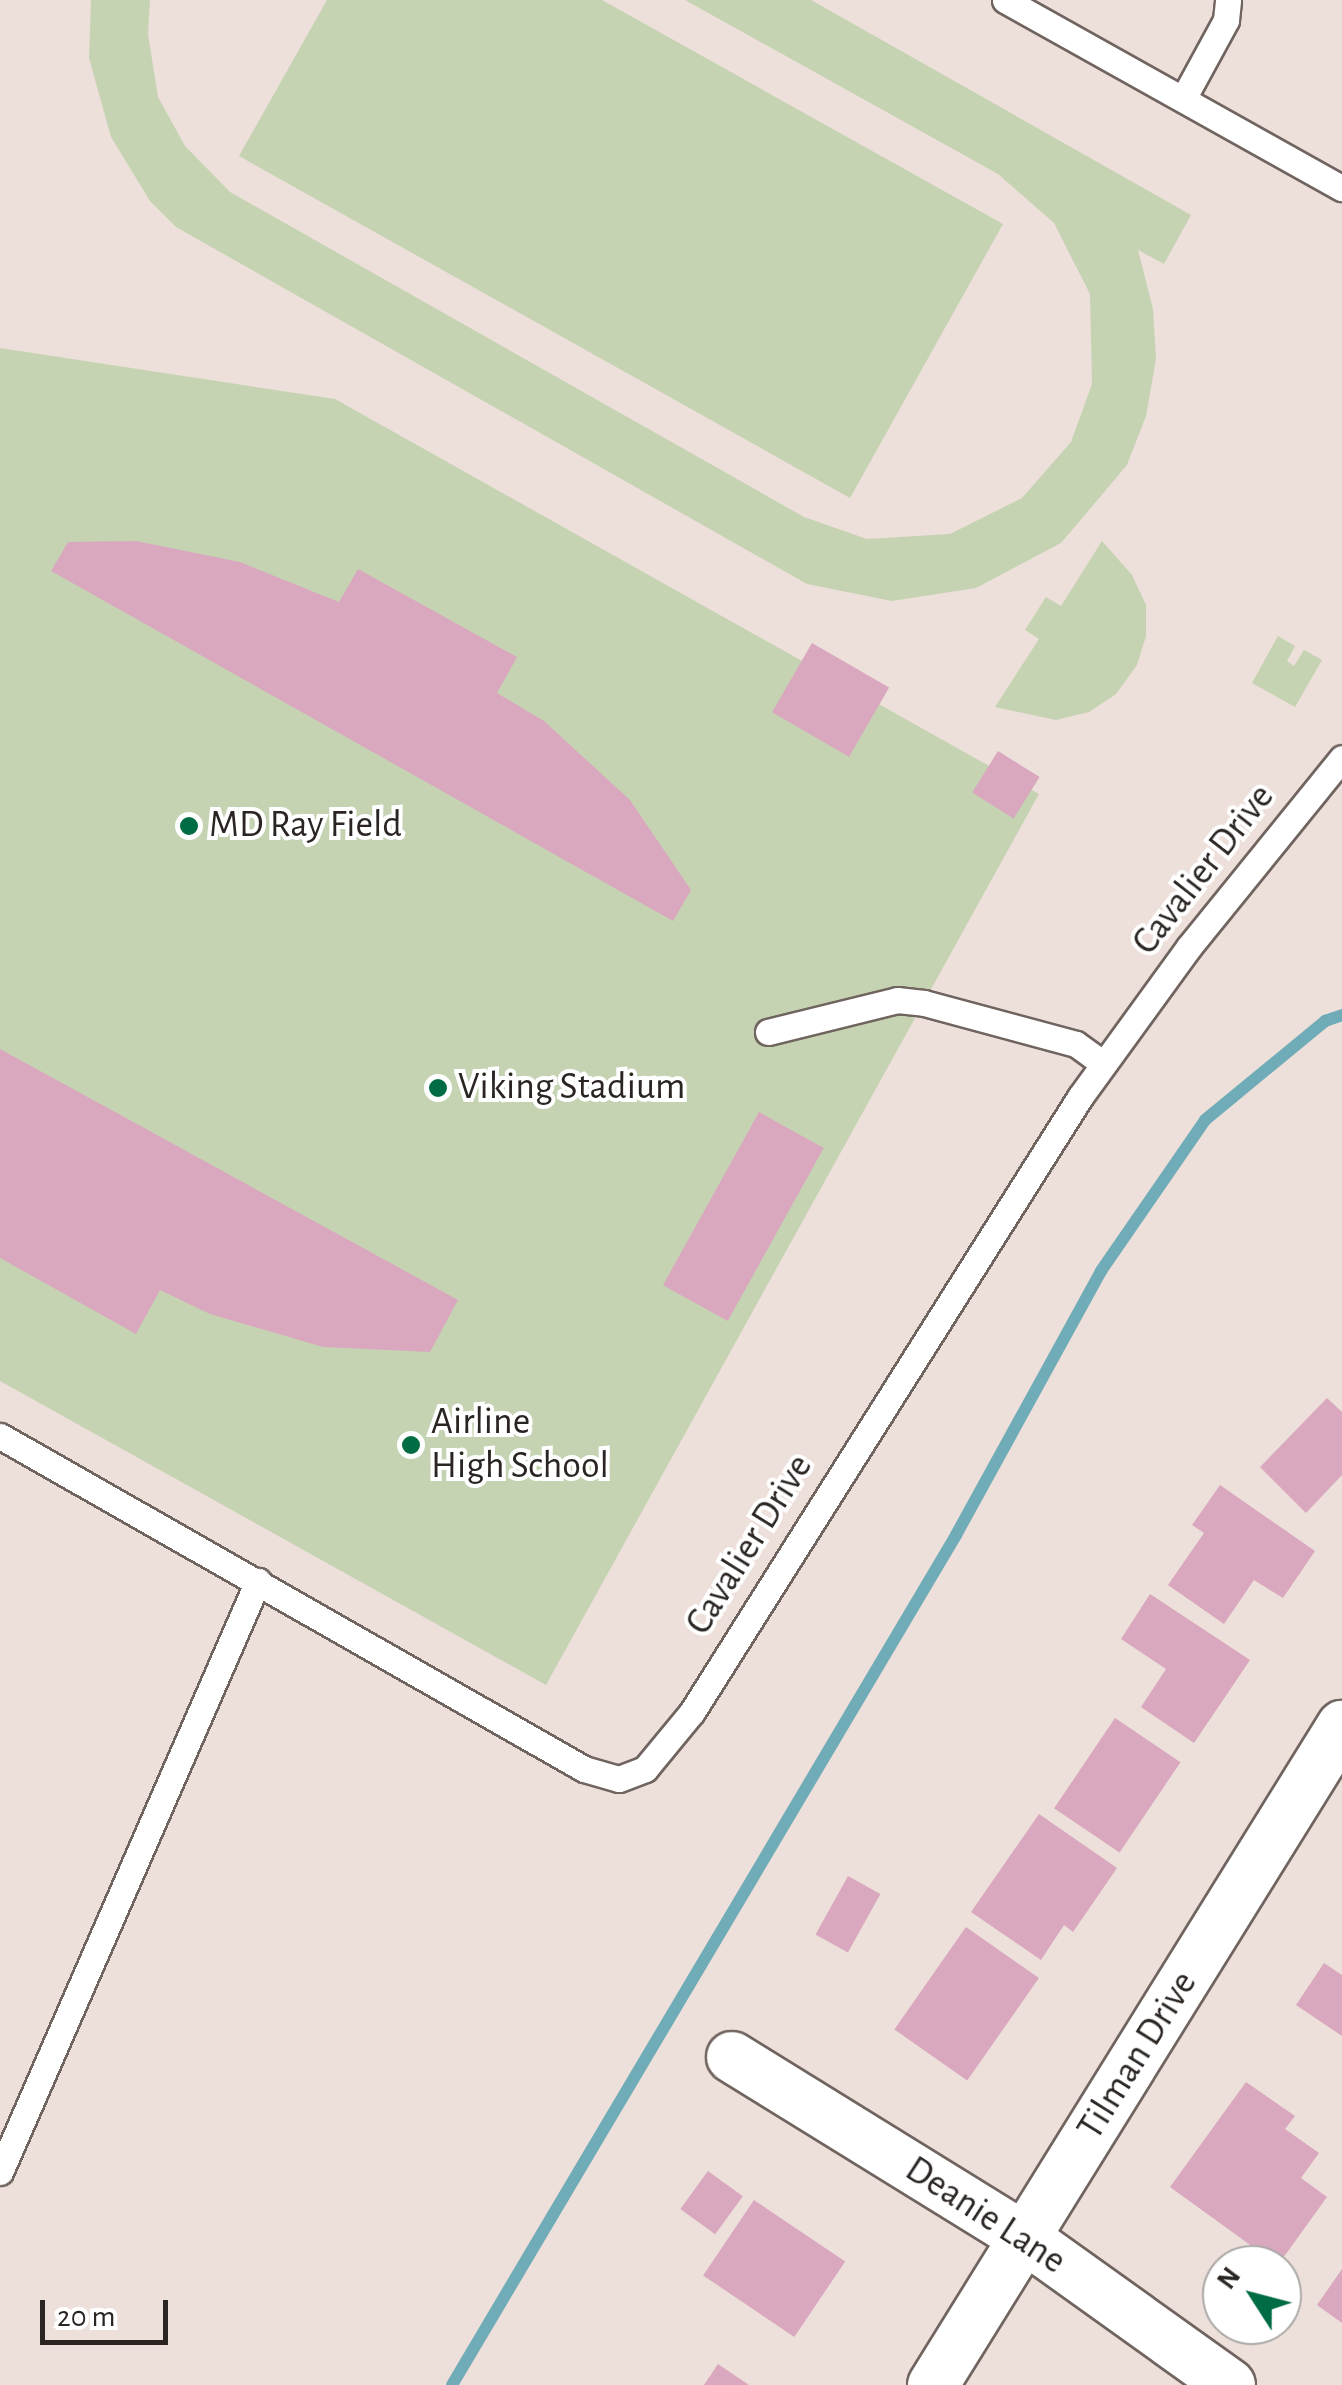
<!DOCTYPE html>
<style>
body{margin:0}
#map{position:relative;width:1342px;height:2385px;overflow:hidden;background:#eddfd9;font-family:"Alegreya Sans",sans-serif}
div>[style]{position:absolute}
.green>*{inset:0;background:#c5d3b3}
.stream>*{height:12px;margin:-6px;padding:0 6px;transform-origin:6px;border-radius:6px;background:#70acb7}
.building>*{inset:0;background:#d9a8be;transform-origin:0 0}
.roads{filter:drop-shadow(2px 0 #70645f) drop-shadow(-2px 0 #70645f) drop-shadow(0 2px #70645f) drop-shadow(0 -2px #70645f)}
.service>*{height:25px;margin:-12.5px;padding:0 12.5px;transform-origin:12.5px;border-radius:12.5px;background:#fff}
.minor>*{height:50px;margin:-25px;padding:0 25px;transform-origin:25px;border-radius:25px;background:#fff}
.dots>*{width:28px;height:28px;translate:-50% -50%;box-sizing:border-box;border:5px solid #fff;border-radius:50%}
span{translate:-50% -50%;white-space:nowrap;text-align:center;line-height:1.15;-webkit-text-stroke:8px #fff;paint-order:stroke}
.poi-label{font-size:38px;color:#2a2522}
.left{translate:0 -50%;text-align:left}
.street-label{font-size:38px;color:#2a2522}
.north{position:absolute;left:1202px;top:2245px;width:100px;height:100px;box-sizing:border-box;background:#fff;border:2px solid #aaa8a7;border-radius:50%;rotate:306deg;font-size:28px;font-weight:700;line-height:40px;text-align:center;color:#2a2522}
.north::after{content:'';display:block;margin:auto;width:35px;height:45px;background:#006c43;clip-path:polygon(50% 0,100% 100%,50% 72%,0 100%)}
.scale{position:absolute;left:40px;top:2300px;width:128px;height:45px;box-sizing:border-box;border:5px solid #2a2522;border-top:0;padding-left:12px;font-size:30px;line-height:35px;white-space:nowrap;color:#2a2522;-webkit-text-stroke:8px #fff;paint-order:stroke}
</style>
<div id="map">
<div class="green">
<div style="clip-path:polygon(91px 0,150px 0,148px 34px,158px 97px,185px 146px,230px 192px,804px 517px,867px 539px,950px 534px,1022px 498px,1071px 442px,1092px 384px,1090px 294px,1054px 223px,998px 174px,685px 0,811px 0,1191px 215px,1164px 264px,1138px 250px,1153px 309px,1156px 359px,1146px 416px,1127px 465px,1061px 543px,976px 588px,892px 601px,807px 584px,176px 227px,150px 201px,111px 137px,89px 58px)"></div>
<div style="clip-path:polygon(327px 0,602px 0,1003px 224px,850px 498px,239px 156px)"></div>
<div style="clip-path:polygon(0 348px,335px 399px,1039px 794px,546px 1685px,0 1381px)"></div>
<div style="clip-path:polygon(1102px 541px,1132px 575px,1146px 605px,1146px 636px,1137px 665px,1116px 694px,1089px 712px,1056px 720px,995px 707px,1039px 639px,1025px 630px,1046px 597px,1061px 606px)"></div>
<div style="clip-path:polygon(1278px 636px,1295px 646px,1287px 661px,1294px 666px,1304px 650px,1322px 660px,1295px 707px,1252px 683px)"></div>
</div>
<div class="stream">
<div style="left:452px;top:2385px;width:988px;rotate:-59.33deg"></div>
<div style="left:956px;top:1535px;width:301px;rotate:-61.2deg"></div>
<div style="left:1101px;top:1271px;width:183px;rotate:-55.4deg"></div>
<div style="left:1205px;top:1120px;width:156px;rotate:-39.5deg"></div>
<div style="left:1325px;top:1021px;width:18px;rotate:-19deg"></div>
</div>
<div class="building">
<div style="clip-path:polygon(136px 541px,240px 562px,339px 602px,358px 569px,517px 657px,497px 693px,544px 721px,630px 800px,691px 890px,673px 921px,51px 571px,68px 542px)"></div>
<div style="left:812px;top:643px;width:89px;height:80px;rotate:30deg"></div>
<div style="left:998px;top:751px;width:49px;height:49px;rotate:32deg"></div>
<div style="clip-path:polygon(0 1049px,458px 1300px,430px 1352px,323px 1347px,210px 1314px,160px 1290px,136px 1334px,0 1258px)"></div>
<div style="left:759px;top:1112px;width:74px;height:198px;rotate:29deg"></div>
<div style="clip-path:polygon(1327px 1398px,1342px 1412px,1342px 1475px,1306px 1513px,1260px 1467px)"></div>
<div style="clip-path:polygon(1220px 1485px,1315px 1551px,1283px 1598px,1254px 1580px,1224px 1624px,1168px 1585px,1204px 1533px,1192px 1525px)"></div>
<div style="clip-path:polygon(1150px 1594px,1250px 1660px,1194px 1743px,1141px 1707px,1166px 1669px,1121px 1639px)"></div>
<div style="left:1115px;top:1718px;width:79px;height:109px;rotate:34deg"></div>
<div style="clip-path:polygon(1039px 1814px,1117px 1868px,1073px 1932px,1064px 1925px,1041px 1960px,971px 1912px)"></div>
<div style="left:848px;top:1876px;width:37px;height:67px;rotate:29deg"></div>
<div style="left:966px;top:1927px;width:89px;height:125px;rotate:35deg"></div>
<div style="clip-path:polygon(1324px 1963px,1342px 1975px,1342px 2036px,1296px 2005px)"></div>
<div style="clip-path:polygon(1246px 2082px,1295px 2116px,1285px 2129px,1319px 2153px,1301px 2178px,1327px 2197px,1278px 2265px,1170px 2187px)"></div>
<div style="left:708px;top:2171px;width:43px;height:47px;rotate:36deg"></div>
<div style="left:754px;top:2200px;width:110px;height:91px;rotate:34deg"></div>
<div style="clip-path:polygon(1342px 2269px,1342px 2323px,1317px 2305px)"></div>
<div style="clip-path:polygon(718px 2364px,749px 2385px,704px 2385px)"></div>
</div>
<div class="roads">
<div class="service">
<div style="left:1005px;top:0;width:386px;rotate:29.2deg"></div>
<div style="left:1183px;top:99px;width:90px;rotate:-61.4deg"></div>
<div style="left:1226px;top:20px;width:20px;rotate:-84deg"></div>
<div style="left:768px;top:1032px;width:133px;rotate:-13.9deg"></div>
<div style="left:897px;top:1000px;width:27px;rotate:6deg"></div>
<div style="left:924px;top:1003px;width:157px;rotate:15.1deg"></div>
<div style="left:1076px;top:1044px;width:34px;rotate:36deg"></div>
<div style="left:0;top:1436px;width:672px;rotate:29.69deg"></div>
<div style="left:584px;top:1769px;width:36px;rotate:16deg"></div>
<div style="left:619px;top:1779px;width:28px;rotate:-21deg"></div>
<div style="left:645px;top:1769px;width:74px;rotate:-50.5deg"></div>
<div style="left:692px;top:1712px;width:727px;rotate:-57.75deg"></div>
<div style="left:1080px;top:1097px;width:185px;rotate:-54deg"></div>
<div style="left:1189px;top:947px;width:243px;rotate:-51deg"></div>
<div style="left:0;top:2172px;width:645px;rotate:-66.42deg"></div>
</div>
<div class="minor">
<div style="left:732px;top:2057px;width:344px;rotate:31.7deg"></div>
<div style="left:1025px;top:2238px;width:252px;rotate:35.6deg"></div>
<div style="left:933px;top:2385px;width:776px;rotate:-58.17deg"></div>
</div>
</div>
<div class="dots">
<div style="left:189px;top:826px;background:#006c43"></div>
<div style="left:438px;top:1088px;background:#006c43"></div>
<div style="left:411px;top:1445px;background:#006c43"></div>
</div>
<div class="poi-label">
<span class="left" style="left:209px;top:826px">MD Ray Field</span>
<span class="left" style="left:458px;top:1088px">Viking Stadium</span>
<span class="left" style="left:431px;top:1445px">Airline<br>High School</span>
</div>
<div class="street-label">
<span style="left:1204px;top:870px;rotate:-52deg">Cavalier Drive</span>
<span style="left:750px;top:1545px;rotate:-58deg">Cavalier Drive</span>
<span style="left:1138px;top:2056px;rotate:-58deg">Tilman Drive</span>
<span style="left:985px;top:2216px;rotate:33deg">Deanie Lane</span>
</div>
<div class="north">N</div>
<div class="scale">20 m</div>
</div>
